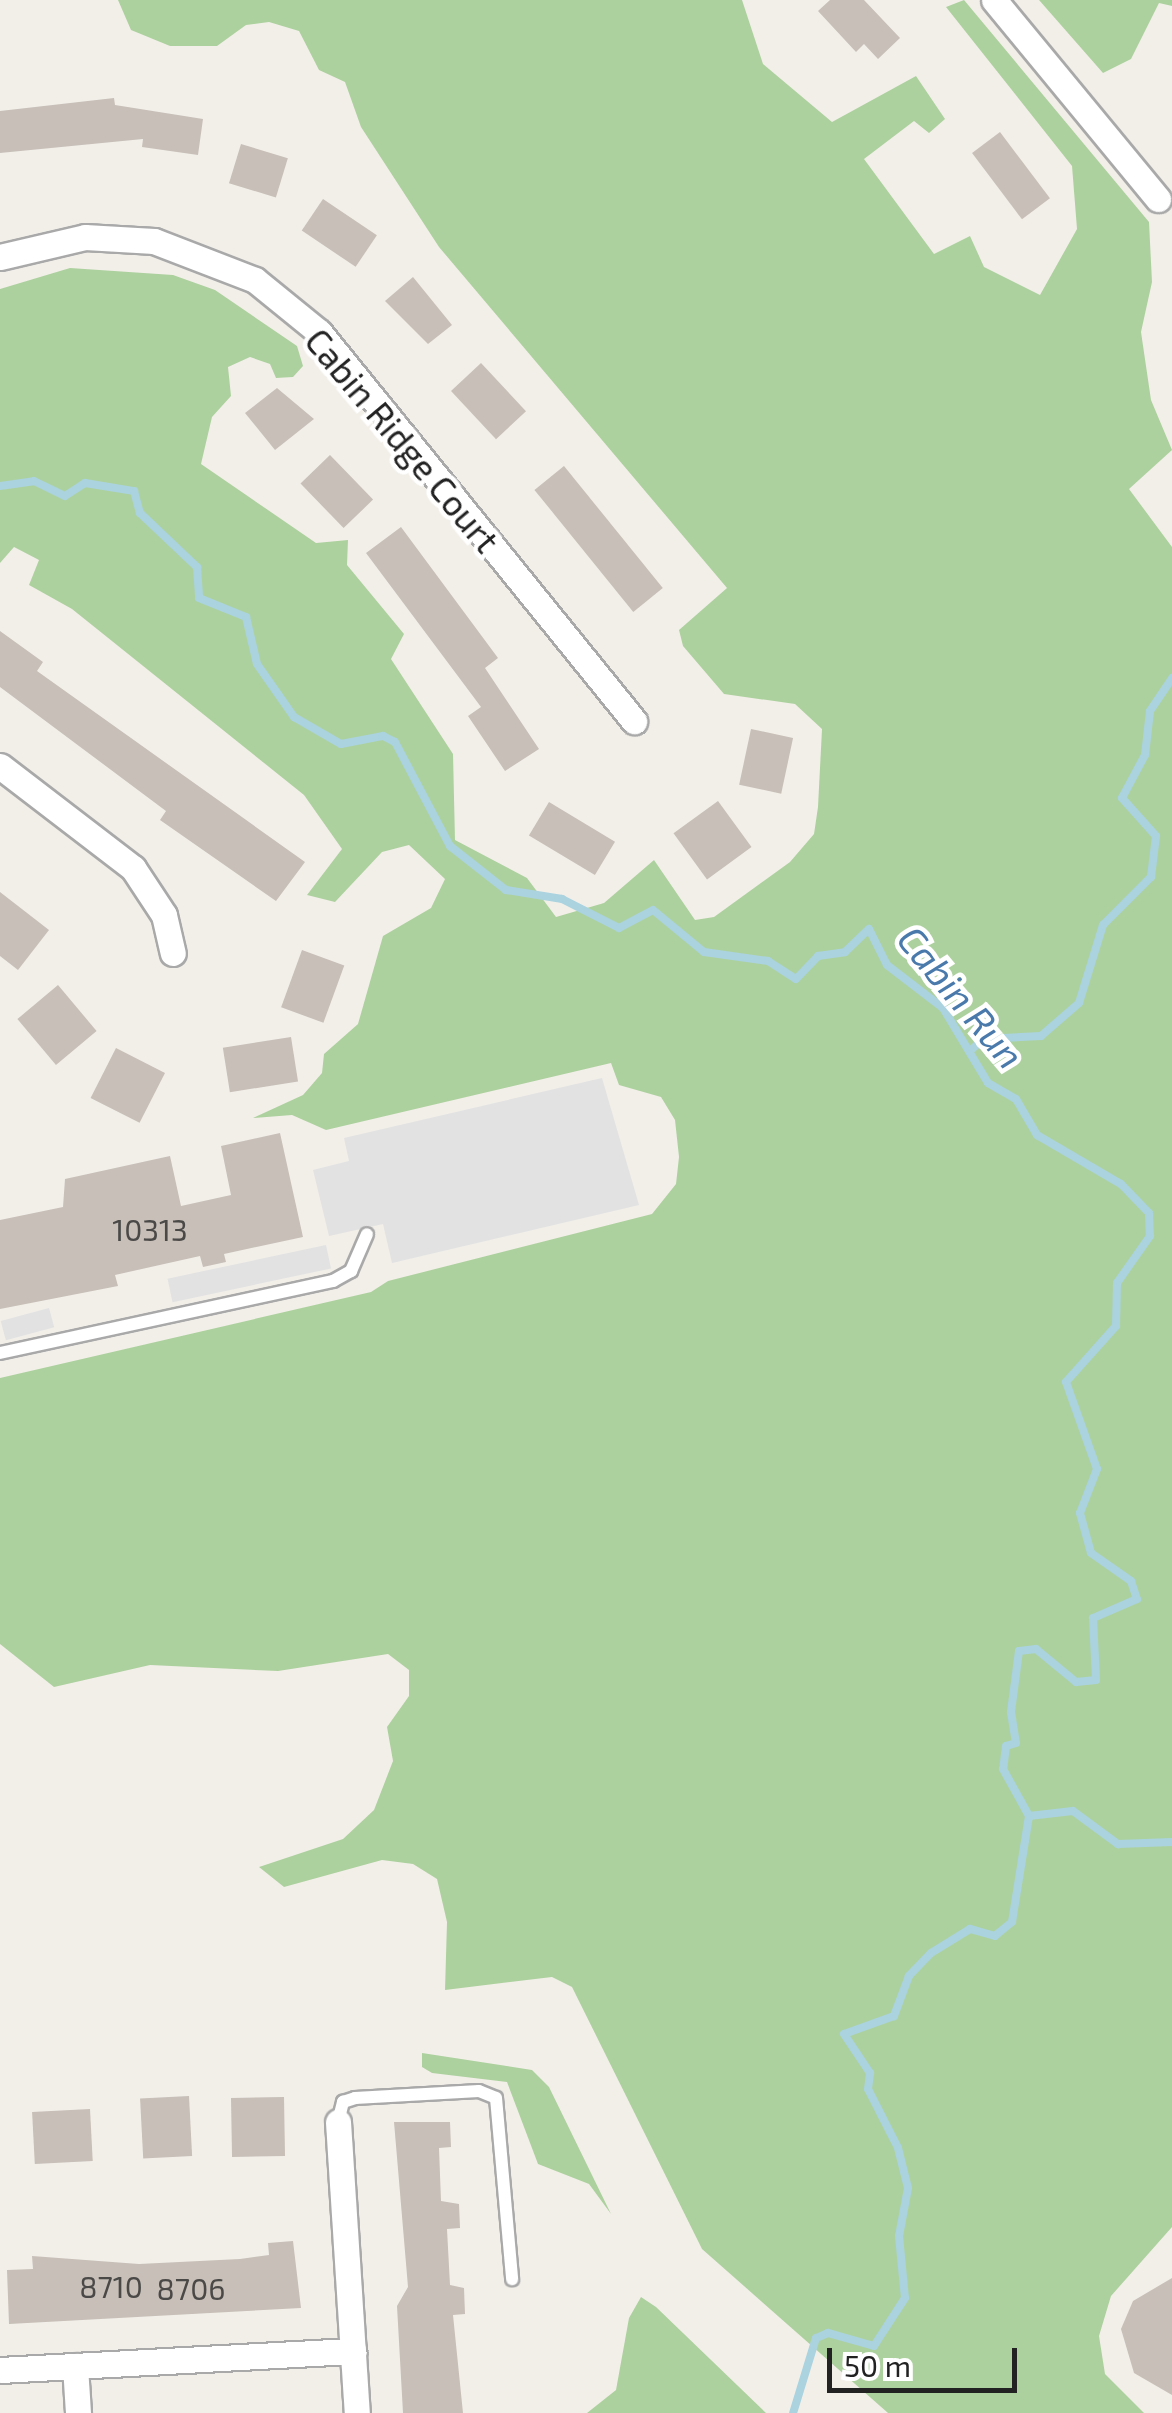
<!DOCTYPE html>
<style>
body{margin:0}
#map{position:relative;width:1172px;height:2413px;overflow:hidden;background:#f2efe9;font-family:"Exo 2",sans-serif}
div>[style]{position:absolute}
.forest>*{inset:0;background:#add19e}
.parking>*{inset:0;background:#e2e2e2;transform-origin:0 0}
.stream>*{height:8px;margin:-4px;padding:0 4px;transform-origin:4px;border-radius:4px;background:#aad3df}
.building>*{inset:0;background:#c7bfb8;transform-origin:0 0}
.roads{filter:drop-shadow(2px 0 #a9a9a9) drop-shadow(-2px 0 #a9a9a9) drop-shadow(0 2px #a9a9a9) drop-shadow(0 -2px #a9a9a9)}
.service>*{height:12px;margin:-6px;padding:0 6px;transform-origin:6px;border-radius:6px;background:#fff}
.minor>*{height:25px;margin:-12.5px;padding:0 12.5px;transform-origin:12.5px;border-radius:12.5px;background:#fff}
span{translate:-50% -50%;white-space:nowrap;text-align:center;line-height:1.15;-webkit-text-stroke:9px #fff;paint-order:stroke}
.number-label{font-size:30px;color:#4b4948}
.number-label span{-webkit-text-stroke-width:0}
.street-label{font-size:35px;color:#222}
.water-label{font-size:38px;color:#4a7aab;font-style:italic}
.scale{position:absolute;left:827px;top:2348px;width:190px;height:45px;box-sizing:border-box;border:5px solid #222;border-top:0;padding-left:12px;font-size:30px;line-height:35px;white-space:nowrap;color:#222;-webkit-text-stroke:8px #fff;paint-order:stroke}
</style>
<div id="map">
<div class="forest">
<div style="clip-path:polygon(118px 0,742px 0,763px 64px,832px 122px,916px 76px,945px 119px,929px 133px,914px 121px,864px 159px,934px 254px,970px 236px,984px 267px,1040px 295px,1077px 229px,1072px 166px,946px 7px,964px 0,1149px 222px,1152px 282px,1141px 332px,1151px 400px,1172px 450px,1129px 489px,1172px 547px,1172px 2227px,1111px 2296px,1099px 2336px,1105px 2374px,1144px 2413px,888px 2413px,702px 2249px,572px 1987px,552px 1977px,445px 1990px,447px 1922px,437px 1879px,413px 1864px,382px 1860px,284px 1887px,259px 1867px,343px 1839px,374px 1810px,393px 1761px,387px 1727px,409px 1696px,409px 1670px,388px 1654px,278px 1671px,150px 1665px,54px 1687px,0 1644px,0 1378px,371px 1292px,388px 1281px,652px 1214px,676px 1184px,679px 1157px,675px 1120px,661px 1097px,619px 1085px,611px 1063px,326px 1130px,292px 1115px,253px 1118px,303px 1095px,322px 1073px,324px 1054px,358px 1024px,383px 936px,431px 908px,445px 879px,409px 845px,382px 852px,335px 902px,307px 895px,342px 849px,304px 795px,72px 609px,29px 585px,39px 560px,14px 547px,0 563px,0 289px,70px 268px,173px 275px,215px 290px,297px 346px,303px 366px,293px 377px,276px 378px,270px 364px,250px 357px,228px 367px,231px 396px,212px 417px,201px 464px,316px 543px,348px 540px,347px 565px,404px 634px,391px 659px,453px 754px,455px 840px,527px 878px,556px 917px,604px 903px,654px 860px,695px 920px,714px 917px,790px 862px,814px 834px,818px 807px,822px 729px,795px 704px,724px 694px,683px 646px,679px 630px,727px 588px,439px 247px,361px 127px,345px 82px,319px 70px,299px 31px,269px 22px,246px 25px,217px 46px,170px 46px,131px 30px)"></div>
<div style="clip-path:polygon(1039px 0,1172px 0,1172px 6px,1159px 3px,1131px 59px,1103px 73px)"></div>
<div style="clip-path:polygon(422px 2053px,532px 2070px,549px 2087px,611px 2214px,589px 2184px,538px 2164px,507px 2082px,432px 2073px,422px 2067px)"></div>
<div style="clip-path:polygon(641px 2297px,656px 2307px,766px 2413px,587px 2413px,616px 2390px,629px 2318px)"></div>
</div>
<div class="parking">
<div style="clip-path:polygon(602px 1078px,639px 1205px,392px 1263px,383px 1224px,329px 1236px,313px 1170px,349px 1161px,344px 1138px)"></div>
<div style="left:326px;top:1245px;width:24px;height:162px;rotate:78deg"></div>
<div style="left:49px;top:1308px;width:20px;height:50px;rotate:75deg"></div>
</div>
<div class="stream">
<div style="left:0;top:486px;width:34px;rotate:-8deg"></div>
<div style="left:34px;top:481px;width:34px;rotate:26deg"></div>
<div style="left:65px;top:496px;width:24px;rotate:-33deg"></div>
<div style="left:85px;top:483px;width:50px;rotate:9.3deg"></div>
<div style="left:134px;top:491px;width:23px;rotate:75deg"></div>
<div style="left:140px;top:513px;width:79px;rotate:43.5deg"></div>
<div style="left:197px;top:567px;width:31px;rotate:86deg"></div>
<div style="left:199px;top:598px;width:51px;rotate:22deg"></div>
<div style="left:246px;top:617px;width:48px;rotate:76.8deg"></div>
<div style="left:257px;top:664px;width:65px;rotate:55.1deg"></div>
<div style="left:294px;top:717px;width:54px;rotate:29.9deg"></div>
<div style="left:341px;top:744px;width:43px;rotate:-10.8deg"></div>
<div style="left:383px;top:736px;width:13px;rotate:27deg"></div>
<div style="left:395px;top:742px;width:118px;rotate:62.1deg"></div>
<div style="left:450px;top:846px;width:71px;rotate:38.2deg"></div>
<div style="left:506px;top:890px;width:57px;rotate:9.1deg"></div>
<div style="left:562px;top:899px;width:64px;rotate:27deg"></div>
<div style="left:619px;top:928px;width:38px;rotate:-28deg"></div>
<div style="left:653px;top:910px;width:66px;rotate:39.5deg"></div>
<div style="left:704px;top:952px;width:65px;rotate:8deg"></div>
<div style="left:768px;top:961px;width:33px;rotate:33deg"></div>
<div style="left:796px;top:979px;width:32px;rotate:-46deg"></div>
<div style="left:818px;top:956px;width:27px;rotate:-8deg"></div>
<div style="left:845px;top:952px;width:33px;rotate:-44deg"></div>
<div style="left:869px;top:929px;width:40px;rotate:63.4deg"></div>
<div style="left:887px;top:965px;width:71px;rotate:37.5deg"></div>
<div style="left:943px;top:1008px;width:87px;rotate:59deg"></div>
<div style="left:988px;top:1083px;width:32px;rotate:30deg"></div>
<div style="left:1016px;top:1099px;width:42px;rotate:59.7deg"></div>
<div style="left:1037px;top:1135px;width:97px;rotate:30.3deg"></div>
<div style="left:1121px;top:1184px;width:40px;rotate:46deg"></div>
<div style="left:1149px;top:1213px;width:23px;rotate:88deg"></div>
<div style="left:1150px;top:1236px;width:57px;rotate:125.1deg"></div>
<div style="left:1117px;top:1283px;width:43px;rotate:91.3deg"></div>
<div style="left:1116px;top:1326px;width:75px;rotate:131.8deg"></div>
<div style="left:1066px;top:1382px;width:92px;rotate:70.4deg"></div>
<div style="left:1097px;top:1469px;width:47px;rotate:111.1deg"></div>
<div style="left:1080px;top:1513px;width:41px;rotate:74.6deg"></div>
<div style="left:1091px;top:1553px;width:49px;rotate:35deg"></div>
<div style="left:1131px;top:1581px;width:19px;rotate:72deg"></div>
<div style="left:1137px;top:1599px;width:48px;rotate:156.6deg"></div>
<div style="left:1093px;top:1618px;width:62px;rotate:87.2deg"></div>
<div style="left:1096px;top:1680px;width:20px;rotate:174deg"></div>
<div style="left:1076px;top:1682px;width:52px;rotate:-140.5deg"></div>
<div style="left:1036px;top:1649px;width:17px;rotate:173deg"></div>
<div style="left:1019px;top:1651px;width:62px;rotate:97.5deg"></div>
<div style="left:1011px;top:1712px;width:31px;rotate:81deg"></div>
<div style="left:1016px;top:1743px;width:10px;rotate:163deg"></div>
<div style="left:1006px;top:1746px;width:23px;rotate:97deg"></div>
<div style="left:1003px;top:1769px;width:54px;rotate:61deg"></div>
<div style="left:1029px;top:1816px;width:107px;rotate:99.1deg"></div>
<div style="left:1012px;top:1922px;width:22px;rotate:141deg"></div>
<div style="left:995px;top:1936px;width:26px;rotate:-164deg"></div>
<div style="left:970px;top:1929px;width:46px;rotate:148.4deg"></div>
<div style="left:931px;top:1953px;width:32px;rotate:134deg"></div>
<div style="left:909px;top:1976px;width:43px;rotate:110.6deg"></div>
<div style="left:894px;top:2016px;width:53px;rotate:160.2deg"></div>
<div style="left:844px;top:2034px;width:47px;rotate:56.3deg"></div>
<div style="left:870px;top:2073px;width:16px;rotate:97deg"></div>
<div style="left:868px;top:2089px;width:66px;rotate:63deg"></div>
<div style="left:898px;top:2148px;width:41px;rotate:76deg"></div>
<div style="left:908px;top:2188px;width:49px;rotate:100.6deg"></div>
<div style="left:899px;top:2236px;width:62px;rotate:84.5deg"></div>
<div style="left:905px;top:2298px;width:57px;rotate:122.9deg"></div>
<div style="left:874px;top:2346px;width:48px;rotate:-164.2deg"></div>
<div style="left:828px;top:2333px;width:13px;rotate:157deg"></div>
<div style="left:816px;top:2338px;width:78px;rotate:107deg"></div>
<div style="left:972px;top:1049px;width:16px;rotate:-40deg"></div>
<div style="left:984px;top:1039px;width:57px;rotate:-3deg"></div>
<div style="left:1041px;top:1036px;width:50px;rotate:-41deg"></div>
<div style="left:1079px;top:1003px;width:82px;rotate:-72.9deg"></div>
<div style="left:1103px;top:925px;width:68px;rotate:-45deg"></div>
<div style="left:1151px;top:877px;width:41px;rotate:-83deg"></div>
<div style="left:1156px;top:836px;width:51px;rotate:-131.8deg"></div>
<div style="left:1122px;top:798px;width:49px;rotate:-61.9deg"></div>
<div style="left:1145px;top:755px;width:44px;rotate:-83.5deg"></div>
<div style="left:1150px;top:711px;width:40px;rotate:-56deg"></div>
<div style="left:1029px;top:1816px;width:44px;rotate:-6.5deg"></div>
<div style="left:1073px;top:1811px;width:56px;rotate:36.3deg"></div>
<div style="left:1118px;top:1844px;width:54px;rotate:-2.1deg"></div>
</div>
<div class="building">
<div style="clip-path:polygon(830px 0,864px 0,900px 38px,878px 59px,864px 44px,856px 52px,818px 11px)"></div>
<div style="clip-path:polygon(114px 98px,115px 105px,203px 119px,198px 155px,142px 147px,143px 139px,0 153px,0 111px)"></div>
<div style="left:1000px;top:132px;width:83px;height:35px;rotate:53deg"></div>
<div style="left:241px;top:144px;width:49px;height:41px;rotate:17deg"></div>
<div style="left:323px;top:199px;width:65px;height:38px;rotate:34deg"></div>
<div style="clip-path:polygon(413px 277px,452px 325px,428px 344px,385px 301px)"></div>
<div style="left:481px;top:363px;width:66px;height:41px;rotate:47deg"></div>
<div style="clip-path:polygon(277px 388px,314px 419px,275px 450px,245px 413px)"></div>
<div style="left:330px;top:455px;width:62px;height:41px;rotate:46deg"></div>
<div style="left:564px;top:466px;width:157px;height:38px;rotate:51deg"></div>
<div style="clip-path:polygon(401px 527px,498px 658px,485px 668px,539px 749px,505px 771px,468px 716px,481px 707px,366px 553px)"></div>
<div style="clip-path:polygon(0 631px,43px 662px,37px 671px,305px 862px,276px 901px,160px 820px,166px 811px,0 687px)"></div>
<div style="left:751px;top:729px;width:43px;height:57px;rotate:12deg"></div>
<div style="left:718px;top:801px;width:57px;height:55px;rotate:54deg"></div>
<div style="left:549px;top:802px;width:77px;height:39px;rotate:31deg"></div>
<div style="clip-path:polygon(0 892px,49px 930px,18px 970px,0 956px)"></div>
<div style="left:302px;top:950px;width:45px;height:61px;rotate:20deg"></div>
<div style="left:58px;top:985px;width:60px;height:53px;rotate:50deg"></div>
<div style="left:291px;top:1037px;width:45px;height:69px;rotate:81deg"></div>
<div style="left:116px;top:1048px;width:55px;height:56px;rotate:27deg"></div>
<div style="clip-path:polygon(280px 1133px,303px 1237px,224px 1254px,226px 1262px,203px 1267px,200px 1256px,115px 1275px,118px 1286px,0 1309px,0 1220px,63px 1207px,65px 1179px,170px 1156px,181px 1206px,231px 1195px,221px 1146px)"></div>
<div style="left:189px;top:2096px;width:60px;height:49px;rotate:87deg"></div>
<div style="left:284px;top:2097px;width:59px;height:53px;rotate:89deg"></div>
<div style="left:90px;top:2109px;width:52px;height:58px;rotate:87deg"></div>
<div style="clip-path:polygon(394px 2122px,450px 2122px,451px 2147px,439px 2148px,441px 2201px,459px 2204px,460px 2228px,447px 2229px,450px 2285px,464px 2288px,465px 2314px,453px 2315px,463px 2413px,403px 2413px,397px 2306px,408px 2287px)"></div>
<div style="clip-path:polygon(293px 2241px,301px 2308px,9px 2324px,7px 2270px,33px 2269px,32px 2256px,139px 2264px,240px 2259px,269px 2255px,268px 2243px)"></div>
<div style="clip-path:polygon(1172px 2278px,1172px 2395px,1134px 2373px,1121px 2329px,1133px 2301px)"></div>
</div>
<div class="roads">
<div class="service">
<div style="left:0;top:1353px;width:341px;rotate:-12.2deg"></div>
<div style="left:333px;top:1281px;width:21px;rotate:-29deg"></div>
<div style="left:351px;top:1271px;width:40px;rotate:-66.6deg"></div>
<div style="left:338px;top:2122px;width:21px;rotate:-76deg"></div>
<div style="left:343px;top:2102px;width:13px;rotate:-18deg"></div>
<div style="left:355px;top:2098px;width:124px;rotate:-3.2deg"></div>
<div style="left:479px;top:2091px;width:18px;rotate:22deg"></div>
<div style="left:496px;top:2098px;width:182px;rotate:84.9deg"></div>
</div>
<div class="minor">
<div style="left:994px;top:0;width:258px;rotate:50.5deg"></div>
<div style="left:0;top:257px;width:87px;rotate:-13.2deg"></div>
<div style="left:85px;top:237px;width:69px;rotate:3.3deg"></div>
<div style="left:154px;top:241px;width:108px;rotate:21.1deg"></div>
<div style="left:255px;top:280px;width:82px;rotate:39.1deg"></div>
<div style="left:319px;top:332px;width:501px;rotate:51deg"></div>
<div style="left:0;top:766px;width:168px;rotate:37.5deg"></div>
<div style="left:133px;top:868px;width:56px;rotate:56.6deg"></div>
<div style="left:164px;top:915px;width:39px;rotate:77deg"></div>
<div style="left:338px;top:2122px;width:292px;rotate:86.3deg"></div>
<div style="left:75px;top:2366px;width:47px;rotate:86.3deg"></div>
<div style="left:0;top:2370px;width:354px;rotate:-3.1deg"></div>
</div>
</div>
<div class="number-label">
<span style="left:150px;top:1229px">10313</span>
<span style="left:111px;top:2286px">8710</span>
<span style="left:191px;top:2288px">8706</span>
</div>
<div class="street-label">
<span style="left:403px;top:440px;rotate:50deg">Cabin Ridge Court</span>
</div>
<div class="water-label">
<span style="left:961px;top:997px;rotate:50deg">Cabin Run</span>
</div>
<div class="scale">50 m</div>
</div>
